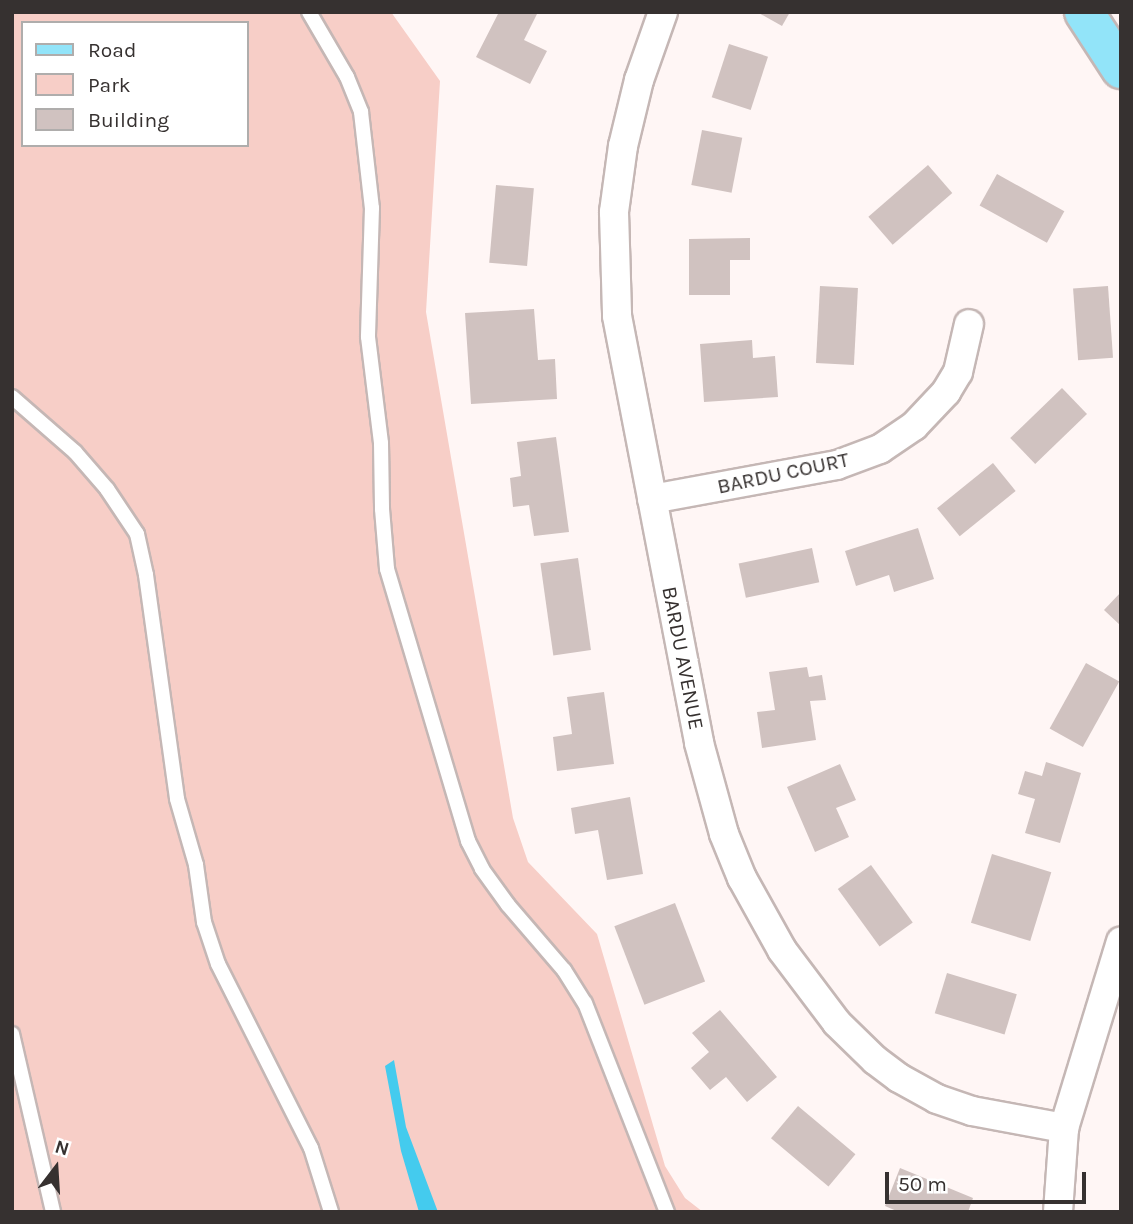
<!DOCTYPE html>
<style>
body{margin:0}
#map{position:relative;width:1133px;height:1224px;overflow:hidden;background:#fff6f5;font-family:Karla,sans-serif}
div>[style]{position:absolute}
.green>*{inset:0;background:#f7cec7}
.water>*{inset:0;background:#44cbee}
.building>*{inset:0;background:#d0c2c0;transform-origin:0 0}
.roads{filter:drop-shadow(2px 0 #c5b7b5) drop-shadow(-2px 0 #c5b7b5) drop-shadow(0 2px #c5b7b5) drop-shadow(0 -2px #c5b7b5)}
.service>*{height:14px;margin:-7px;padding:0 7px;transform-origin:7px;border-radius:7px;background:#fff}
.minor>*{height:28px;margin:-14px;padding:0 14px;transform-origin:14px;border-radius:14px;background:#fff}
.primary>*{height:38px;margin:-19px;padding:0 19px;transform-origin:19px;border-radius:19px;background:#92e4f9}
span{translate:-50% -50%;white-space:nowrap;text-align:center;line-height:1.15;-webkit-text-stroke:7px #fff;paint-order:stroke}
.street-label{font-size:21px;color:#363130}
.frame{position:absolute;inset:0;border:14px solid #363130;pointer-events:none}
.legend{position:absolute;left:21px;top:21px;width:228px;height:126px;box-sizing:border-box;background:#fff;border:2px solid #afadac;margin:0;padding:9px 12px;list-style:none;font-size:21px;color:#363130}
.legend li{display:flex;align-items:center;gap:14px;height:35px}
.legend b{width:35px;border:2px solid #afadac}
.north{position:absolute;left:21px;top:1133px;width:70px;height:70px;-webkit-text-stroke:5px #fff;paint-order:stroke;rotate:17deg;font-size:19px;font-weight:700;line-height:28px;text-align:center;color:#363130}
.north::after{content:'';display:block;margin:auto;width:24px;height:32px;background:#363130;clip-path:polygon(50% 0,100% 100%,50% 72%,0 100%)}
.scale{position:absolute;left:885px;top:1172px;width:201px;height:32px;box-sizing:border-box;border:4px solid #363130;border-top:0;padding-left:9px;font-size:21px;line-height:24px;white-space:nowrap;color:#363130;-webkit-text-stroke:5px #fff;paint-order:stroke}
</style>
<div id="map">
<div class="green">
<div style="clip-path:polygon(evenodd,12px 12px,391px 12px,440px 81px,426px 312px,513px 818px,528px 862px,597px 934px,665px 1166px,685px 1198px,703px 1212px,12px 1212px,12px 12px,23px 23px,247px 23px,247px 145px,23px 145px,23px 23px)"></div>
</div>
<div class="water">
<div style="clip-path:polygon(394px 1060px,406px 1127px,438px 1212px,419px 1212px,401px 1151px,385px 1066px)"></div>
</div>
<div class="building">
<div style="clip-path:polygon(499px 12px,538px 12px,524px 40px,547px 51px,530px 84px,476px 57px)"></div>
<div style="clip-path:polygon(757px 12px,790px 12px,782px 26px)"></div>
<div style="left:729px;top:44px;width:41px;height:56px;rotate:18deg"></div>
<div style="left:702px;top:130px;width:41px;height:56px;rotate:11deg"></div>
<div style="left:928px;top:165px;width:37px;height:79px;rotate:49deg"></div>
<div style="left:997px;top:174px;width:77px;height:36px;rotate:29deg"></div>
<div style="left:496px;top:185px;width:38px;height:78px;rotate:5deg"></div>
<div style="clip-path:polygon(750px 238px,750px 260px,730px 260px,730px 295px,689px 295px,689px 239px)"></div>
<div style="left:820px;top:286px;width:38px;height:77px;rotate:3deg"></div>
<div style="left:1108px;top:286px;width:72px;height:35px;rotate:86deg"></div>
<div style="clip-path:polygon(534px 309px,538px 360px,555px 359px,557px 399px,471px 404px,465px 313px)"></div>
<div style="clip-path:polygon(752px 340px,753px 358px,775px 356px,778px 397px,704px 402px,700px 344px)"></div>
<div style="left:1062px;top:388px;width:36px;height:72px;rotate:46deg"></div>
<div style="clip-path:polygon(556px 437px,569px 532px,534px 536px,529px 505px,513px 507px,510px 478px,521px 476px,517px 442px)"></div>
<div style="left:993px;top:463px;width:36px;height:72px;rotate:51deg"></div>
<div style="clip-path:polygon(918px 528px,934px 579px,894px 592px,889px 575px,856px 586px,845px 551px)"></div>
<div style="left:812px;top:548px;width:35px;height:75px;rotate:78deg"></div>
<div style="left:578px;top:558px;width:93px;height:38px;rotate:82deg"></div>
<div style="clip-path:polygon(1121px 592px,1121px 626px,1104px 610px)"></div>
<div style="left:1086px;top:663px;width:38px;height:75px;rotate:29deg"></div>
<div style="clip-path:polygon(807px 667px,809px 677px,822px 675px,826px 700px,810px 701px,816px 740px,762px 748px,757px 712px,775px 710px,769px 672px)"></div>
<div style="clip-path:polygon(604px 692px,614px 764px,557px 771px,553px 737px,572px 734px,567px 697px)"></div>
<div style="clip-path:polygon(1046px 762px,1081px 773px,1060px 843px,1025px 833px,1035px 799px,1018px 794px,1025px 771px,1042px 776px)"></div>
<div style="clip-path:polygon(840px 764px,856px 800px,836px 808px,849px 837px,815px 852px,787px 787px)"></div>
<div style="clip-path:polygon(630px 797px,643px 874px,607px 880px,598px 830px,575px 834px,571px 808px)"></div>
<div style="left:992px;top:854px;width:62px;height:72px;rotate:17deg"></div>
<div style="left:871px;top:865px;width:71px;height:41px;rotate:54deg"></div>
<div style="left:675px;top:903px;width:84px;height:65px;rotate:69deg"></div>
<div style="left:947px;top:973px;width:73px;height:42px;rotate:17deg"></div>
<div style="clip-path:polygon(720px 1010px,777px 1077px,747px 1102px,726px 1077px,710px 1090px,691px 1068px,709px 1052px,692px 1033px)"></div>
<div style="left:798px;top:1106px;width:75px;height:42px;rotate:40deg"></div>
<div style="clip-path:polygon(900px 1168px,973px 1198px,968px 1212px,899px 1212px,885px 1206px)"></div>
</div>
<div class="roads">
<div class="service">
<div style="left:309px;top:12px;width:75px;rotate:59.7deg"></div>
<div style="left:347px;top:77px;width:38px;rotate:68deg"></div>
<div style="left:361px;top:112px;width:97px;rotate:83.5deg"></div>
<div style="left:372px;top:208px;width:129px;rotate:91.8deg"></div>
<div style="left:368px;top:337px;width:107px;rotate:83deg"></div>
<div style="left:381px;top:443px;width:66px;rotate:89.1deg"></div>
<div style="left:382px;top:509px;width:60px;rotate:85.2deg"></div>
<div style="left:387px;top:569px;width:284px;rotate:73.4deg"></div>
<div style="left:468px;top:841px;width:31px;rotate:63deg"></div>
<div style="left:482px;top:869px;width:44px;rotate:54.2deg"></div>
<div style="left:508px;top:905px;width:86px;rotate:49.3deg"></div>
<div style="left:564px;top:970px;width:39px;rotate:58deg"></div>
<div style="left:585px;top:1003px;width:225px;rotate:68.6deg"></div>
<div style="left:12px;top:397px;width:84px;rotate:41.1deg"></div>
<div style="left:75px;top:452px;width:49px;rotate:49.1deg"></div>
<div style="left:107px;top:489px;width:54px;rotate:56.3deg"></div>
<div style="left:137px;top:534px;width:42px;rotate:77.6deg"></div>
<div style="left:146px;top:575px;width:226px;rotate:82.1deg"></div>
<div style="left:177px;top:799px;width:69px;rotate:73.9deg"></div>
<div style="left:196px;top:865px;width:58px;rotate:82deg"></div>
<div style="left:204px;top:922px;width:44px;rotate:71.6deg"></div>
<div style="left:218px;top:964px;width:206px;rotate:63.2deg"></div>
<div style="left:311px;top:1148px;width:67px;rotate:72.6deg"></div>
<div style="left:12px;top:1034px;width:183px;rotate:77deg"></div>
</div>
<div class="minor">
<div style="left:663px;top:12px;width:72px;rotate:109.4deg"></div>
<div style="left:639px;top:80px;width:68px;rotate:103.6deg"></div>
<div style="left:623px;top:146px;width:67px;rotate:97.8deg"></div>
<div style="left:614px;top:212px;width:104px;rotate:88.3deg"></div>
<div style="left:617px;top:316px;width:435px;rotate:79.1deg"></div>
<div style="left:699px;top:743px;width:94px;rotate:74.6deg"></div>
<div style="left:724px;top:834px;width:48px;rotate:67.8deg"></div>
<div style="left:742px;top:878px;width:82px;rotate:60.9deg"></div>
<div style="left:782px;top:950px;width:91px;rotate:53deg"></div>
<div style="left:837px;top:1023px;width:53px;rotate:44.2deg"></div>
<div style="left:875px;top:1060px;width:30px;rotate:37deg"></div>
<div style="left:899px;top:1078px;width:43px;rotate:28.9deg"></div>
<div style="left:937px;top:1099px;width:37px;rotate:19deg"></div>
<div style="left:972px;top:1111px;width:94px;rotate:10.5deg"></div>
<div style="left:652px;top:499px;width:188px;rotate:-10.4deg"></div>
<div style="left:837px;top:465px;width:46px;rotate:-20.4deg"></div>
<div style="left:880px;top:449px;width:41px;rotate:-34.1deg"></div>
<div style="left:914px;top:426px;width:47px;rotate:-46.7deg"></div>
<div style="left:946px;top:392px;width:23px;rotate:-59deg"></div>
<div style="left:958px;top:372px;width:49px;rotate:-77.1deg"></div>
<div style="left:1058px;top:1212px;width:84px;rotate:-85.9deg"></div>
<div style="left:1064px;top:1128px;width:195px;rotate:-73deg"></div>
</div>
<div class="primary">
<div style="left:1084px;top:12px;width:68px;rotate:57deg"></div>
</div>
</div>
<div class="street-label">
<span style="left:783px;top:473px;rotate:-12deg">BARDU COURT</span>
<span style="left:683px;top:658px;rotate:79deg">BARDU AVENUE</span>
</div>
<div class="frame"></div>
<ul class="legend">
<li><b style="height:9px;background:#92e4f9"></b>Road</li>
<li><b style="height:19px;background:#f7cec7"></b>Park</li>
<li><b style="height:19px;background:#d0c2c0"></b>Building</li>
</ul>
<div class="north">N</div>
<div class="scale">50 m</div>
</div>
